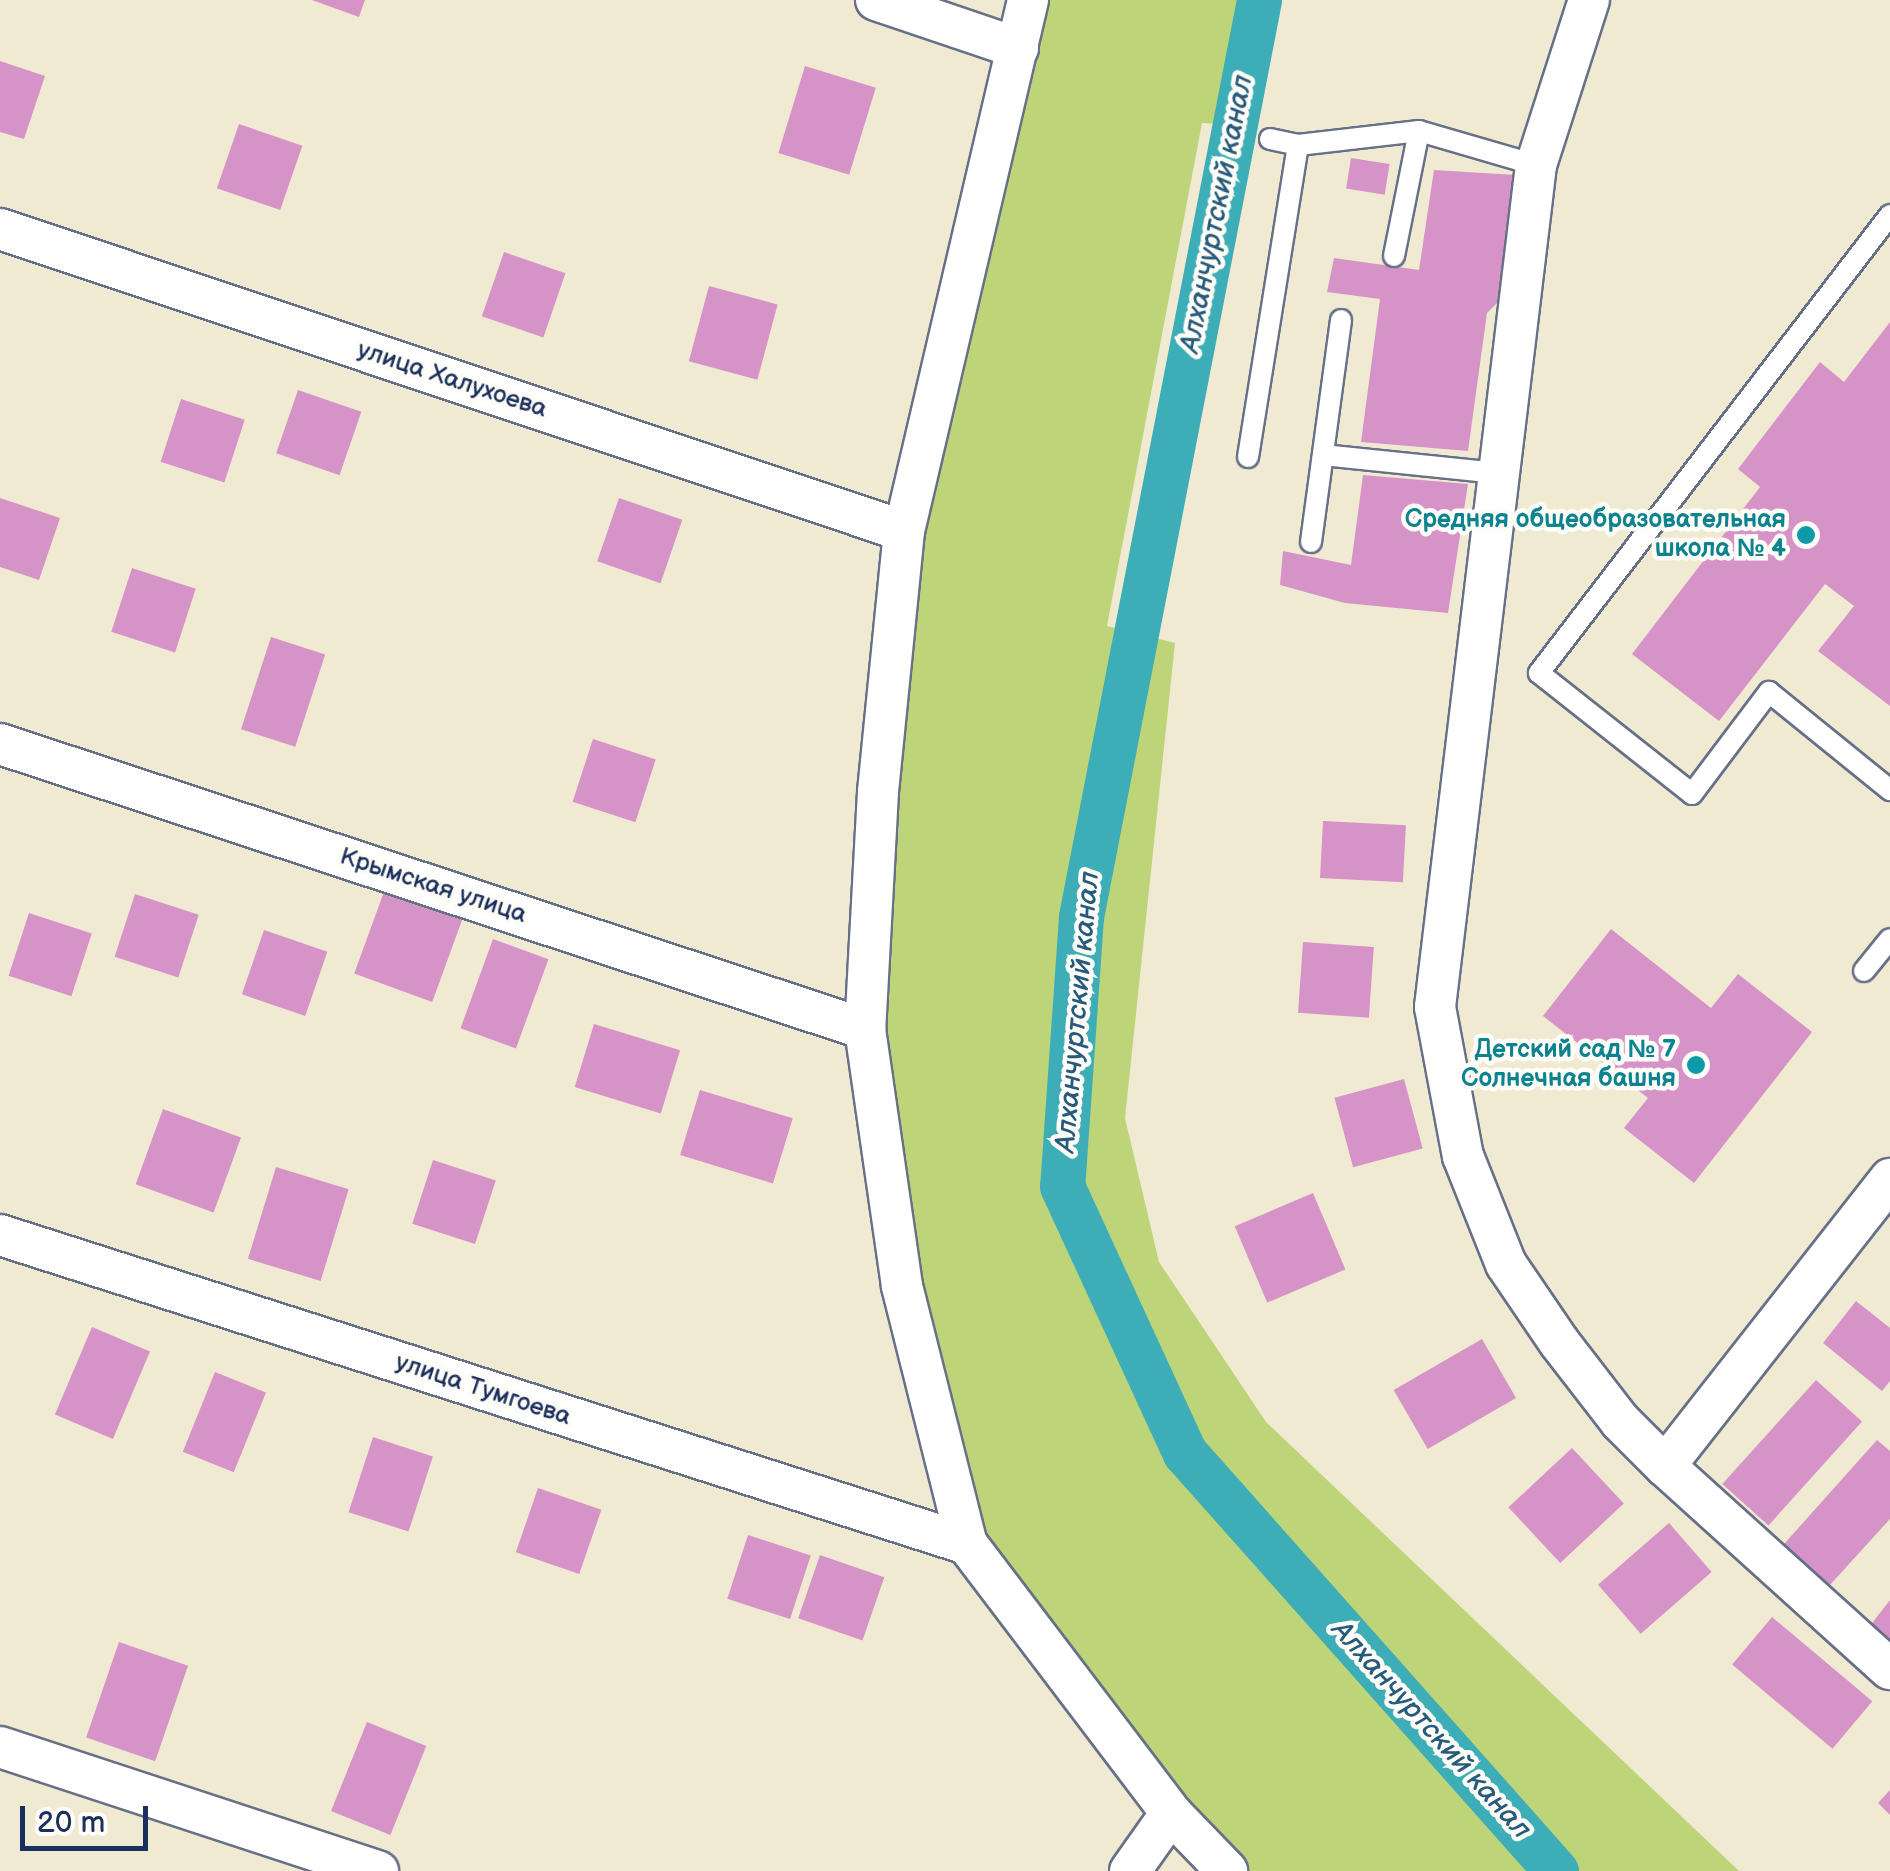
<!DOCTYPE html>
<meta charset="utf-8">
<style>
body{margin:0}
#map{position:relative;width:1890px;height:1871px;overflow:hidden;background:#f1ead2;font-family:"Balsamiq Sans",sans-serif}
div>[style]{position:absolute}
.green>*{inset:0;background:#bdd478}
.canal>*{height:45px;margin:-22.5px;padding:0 22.5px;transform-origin:22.5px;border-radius:22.5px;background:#3daeb7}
.building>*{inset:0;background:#d693c7;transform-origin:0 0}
.roads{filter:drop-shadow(2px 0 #667087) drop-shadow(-2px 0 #667087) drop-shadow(0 2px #667087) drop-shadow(0 -2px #667087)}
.lane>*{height:20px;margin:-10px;padding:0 10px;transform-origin:10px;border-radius:10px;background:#fff}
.street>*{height:40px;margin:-20px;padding:0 20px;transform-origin:20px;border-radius:20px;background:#fff}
.dots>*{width:28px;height:28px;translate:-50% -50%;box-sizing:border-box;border:5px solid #fdfcf7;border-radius:50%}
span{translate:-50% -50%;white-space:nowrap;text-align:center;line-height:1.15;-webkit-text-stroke:9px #fdfcf7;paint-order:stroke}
.street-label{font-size:25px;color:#1b2f5e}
.culture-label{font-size:25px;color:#0d838f;font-weight:700}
.right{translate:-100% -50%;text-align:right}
.water-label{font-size:28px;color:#275b7d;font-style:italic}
.scale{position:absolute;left:20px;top:1806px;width:128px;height:45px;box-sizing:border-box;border:5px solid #1b2f5e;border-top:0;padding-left:12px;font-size:30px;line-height:35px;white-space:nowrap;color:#1b2f5e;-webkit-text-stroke:8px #fdfcf7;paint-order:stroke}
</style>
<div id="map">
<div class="green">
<div style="clip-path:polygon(1028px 0,1259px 0,1233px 125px,1202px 123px,1107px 626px,1175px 643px,1125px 1118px,1159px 1262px,1266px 1422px,1739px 1871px,1227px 1871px,967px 1544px,865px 1029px,904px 531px)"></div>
</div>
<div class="canal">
<div style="left:1259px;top:0;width:934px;rotate:100.99deg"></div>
<div style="left:1081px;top:917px;width:270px;rotate:94deg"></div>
<div style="left:1062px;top:1186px;width:294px;rotate:65.3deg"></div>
<div style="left:1185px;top:1453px;width:559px;rotate:48.41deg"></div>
</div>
<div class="building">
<div style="clip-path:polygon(312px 0,365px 0,359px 17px)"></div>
<div style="clip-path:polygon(0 61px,45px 76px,24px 139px,0 132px)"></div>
<div style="left:805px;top:66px;width:74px;height:91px;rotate:17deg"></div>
<div style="left:239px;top:124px;width:67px;height:68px;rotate:19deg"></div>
<div style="left:1351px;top:158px;width:39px;height:31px;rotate:9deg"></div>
<div style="clip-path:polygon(1434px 170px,1516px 175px,1500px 300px,1487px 313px,1468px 451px,1361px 442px,1380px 299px,1327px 292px,1334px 258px,1419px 270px)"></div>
<div style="left:504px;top:252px;width:65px;height:68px;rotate:19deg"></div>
<div style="left:709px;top:286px;width:71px;height:78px;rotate:15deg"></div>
<div style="clip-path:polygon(1890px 322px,1890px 706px,1818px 651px,1854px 606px,1825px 584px,1719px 721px,1632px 654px,1760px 487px,1738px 469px,1820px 362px,1844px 382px)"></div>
<div style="left:298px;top:390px;width:67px;height:67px;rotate:19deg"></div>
<div style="left:181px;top:399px;width:67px;height:66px;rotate:18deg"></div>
<div style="clip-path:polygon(1363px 475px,1468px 484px,1448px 613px,1345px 603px,1280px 585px,1283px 551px,1351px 565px)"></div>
<div style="clip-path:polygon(0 498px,60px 518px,39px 580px,0 567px)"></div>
<div style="left:619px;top:498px;width:67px;height:67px;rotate:19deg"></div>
<div style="left:132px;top:568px;width:67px;height:67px;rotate:18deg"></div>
<div style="left:271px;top:637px;width:57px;height:97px;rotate:18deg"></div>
<div style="left:593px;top:739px;width:66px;height:66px;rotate:18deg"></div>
<div style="left:1323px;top:821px;width:83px;height:57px;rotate:3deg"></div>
<div style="left:385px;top:889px;width:83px;height:90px;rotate:20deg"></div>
<div style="left:135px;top:894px;width:67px;height:66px;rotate:18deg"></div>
<div style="left:29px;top:913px;width:66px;height:66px;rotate:18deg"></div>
<div style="clip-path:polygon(1611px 929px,1711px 1008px,1738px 974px,1812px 1032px,1694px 1183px,1624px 1128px,1648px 1098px,1543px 1016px)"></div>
<div style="left:264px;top:930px;width:67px;height:68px;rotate:19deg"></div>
<div style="left:493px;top:939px;width:59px;height:95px;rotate:20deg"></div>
<div style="left:1303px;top:942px;width:71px;height:71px;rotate:4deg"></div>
<div style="left:594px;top:1024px;width:90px;height:66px;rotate:17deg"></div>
<div style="left:1404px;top:1079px;width:72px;height:72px;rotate:75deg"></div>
<div style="left:700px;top:1090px;width:97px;height:68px;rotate:17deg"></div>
<div style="left:163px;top:1109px;width:83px;height:80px;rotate:20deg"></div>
<div style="left:433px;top:1160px;width:66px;height:67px;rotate:18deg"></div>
<div style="left:276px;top:1167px;width:76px;height:96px;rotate:17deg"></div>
<div style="left:1313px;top:1193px;width:83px;height:85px;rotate:67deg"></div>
<div style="clip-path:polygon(1856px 1301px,1890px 1328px,1890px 1381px,1882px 1391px,1823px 1343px)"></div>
<div style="left:92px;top:1327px;width:63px;height:95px;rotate:23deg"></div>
<div style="left:1482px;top:1339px;width:68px;height:102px;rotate:60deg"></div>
<div style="left:215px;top:1372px;width:55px;height:86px;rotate:22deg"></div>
<div style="left:1816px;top:1380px;width:62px;height:140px;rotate:42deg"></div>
<div style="left:373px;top:1437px;width:63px;height:79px;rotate:18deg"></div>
<div style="clip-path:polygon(1877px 1440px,1890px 1451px,1890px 1519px,1829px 1586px,1784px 1544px)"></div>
<div style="left:1572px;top:1448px;width:76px;height:87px;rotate:47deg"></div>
<div style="left:538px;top:1488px;width:67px;height:68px;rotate:19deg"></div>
<div style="left:1669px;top:1523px;width:65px;height:94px;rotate:49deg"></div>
<div style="left:748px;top:1535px;width:66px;height:67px;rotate:18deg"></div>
<div style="left:820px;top:1555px;width:68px;height:67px;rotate:19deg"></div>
<div style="clip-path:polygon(1890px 1600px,1890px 1643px,1869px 1627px)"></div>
<div style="left:1772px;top:1617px;width:131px;height:62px;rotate:40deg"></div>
<div style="left:119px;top:1642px;width:73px;height:101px;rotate:19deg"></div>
<div style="left:367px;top:1722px;width:64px;height:96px;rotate:22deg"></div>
<div style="clip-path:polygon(1890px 1790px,1890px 1815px,1878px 1803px)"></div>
</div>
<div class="roads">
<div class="lane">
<div style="left:1270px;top:139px;width:29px;rotate:12deg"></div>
<div style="left:1298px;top:145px;width:122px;rotate:-6.6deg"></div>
<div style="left:1419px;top:131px;width:122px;rotate:16.2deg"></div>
<div style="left:1890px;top:215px;width:577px;rotate:127.47deg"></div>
<div style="left:1539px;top:673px;width:195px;rotate:38.3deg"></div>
<div style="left:1692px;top:794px;width:128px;rotate:-53deg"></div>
<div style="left:1769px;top:692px;width:156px;rotate:39deg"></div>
<div style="left:1394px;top:256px;width:127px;rotate:-78.7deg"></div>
<div style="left:1323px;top:455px;width:175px;rotate:5.9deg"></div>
<div style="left:1248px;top:457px;width:316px;rotate:-80.9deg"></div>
<div style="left:1311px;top:542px;width:224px;rotate:-82.3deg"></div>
<div style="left:1864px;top:971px;width:41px;rotate:-50.9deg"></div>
</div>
<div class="street">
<div style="left:876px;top:0;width:150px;rotate:18.7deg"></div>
<div style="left:1028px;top:0;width:545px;rotate:103.14deg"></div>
<div style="left:904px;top:531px;width:262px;rotate:95.7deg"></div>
<div style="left:878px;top:792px;width:237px;rotate:93.1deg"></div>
<div style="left:865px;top:1029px;width:260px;rotate:81.8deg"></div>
<div style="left:902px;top:1286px;width:266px;rotate:75.9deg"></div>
<div style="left:967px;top:1544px;width:338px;rotate:52.8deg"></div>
<div style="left:1171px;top:1813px;width:81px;rotate:46deg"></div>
<div style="left:1589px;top:0;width:173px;rotate:107.8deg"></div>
<div style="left:1536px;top:165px;width:848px;rotate:96.84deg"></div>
<div style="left:1435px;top:1007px;width:152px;rotate:79.4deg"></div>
<div style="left:1463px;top:1156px;width:116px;rotate:68.3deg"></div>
<div style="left:1506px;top:1264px;width:94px;rotate:55.8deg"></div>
<div style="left:1559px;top:1342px;width:100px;rotate:52.3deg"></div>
<div style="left:1620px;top:1421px;width:64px;rotate:45deg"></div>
<div style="left:1665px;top:1466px;width:303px;rotate:42.1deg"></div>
<div style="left:0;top:229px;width:953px;rotate:18.47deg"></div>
<div style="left:0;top:744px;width:911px;rotate:18.24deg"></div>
<div style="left:0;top:1235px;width:1015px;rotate:17.72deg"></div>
<div style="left:1665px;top:1466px;width:365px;rotate:-51.9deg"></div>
<div style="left:0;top:1747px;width:398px;rotate:18.2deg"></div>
<div style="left:1130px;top:1871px;width:71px;rotate:-54.7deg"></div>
</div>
</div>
<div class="dots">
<div style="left:1806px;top:535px;background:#0f9aa8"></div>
<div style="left:1696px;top:1065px;background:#0f9aa8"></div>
</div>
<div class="street-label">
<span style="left:452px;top:380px;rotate:18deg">улица Халухоева</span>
<span style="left:433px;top:886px;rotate:18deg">Крымская улица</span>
<span style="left:483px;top:1390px;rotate:18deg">улица Тумгоева</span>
</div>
<div class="culture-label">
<span class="right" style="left:1786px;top:535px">Средняя общеобразовательная<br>школа № 4</span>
<span class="right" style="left:1676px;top:1065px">Детский сад № 7<br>Солнечная башня</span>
</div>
<div class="water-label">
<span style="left:1217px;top:214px;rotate:-79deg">Алханчуртский канал</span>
<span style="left:1078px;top:1012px;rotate:-85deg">Алханчуртский канал</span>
<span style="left:1431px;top:1730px;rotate:48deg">Алханчуртский канал</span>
</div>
<div class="scale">20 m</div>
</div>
